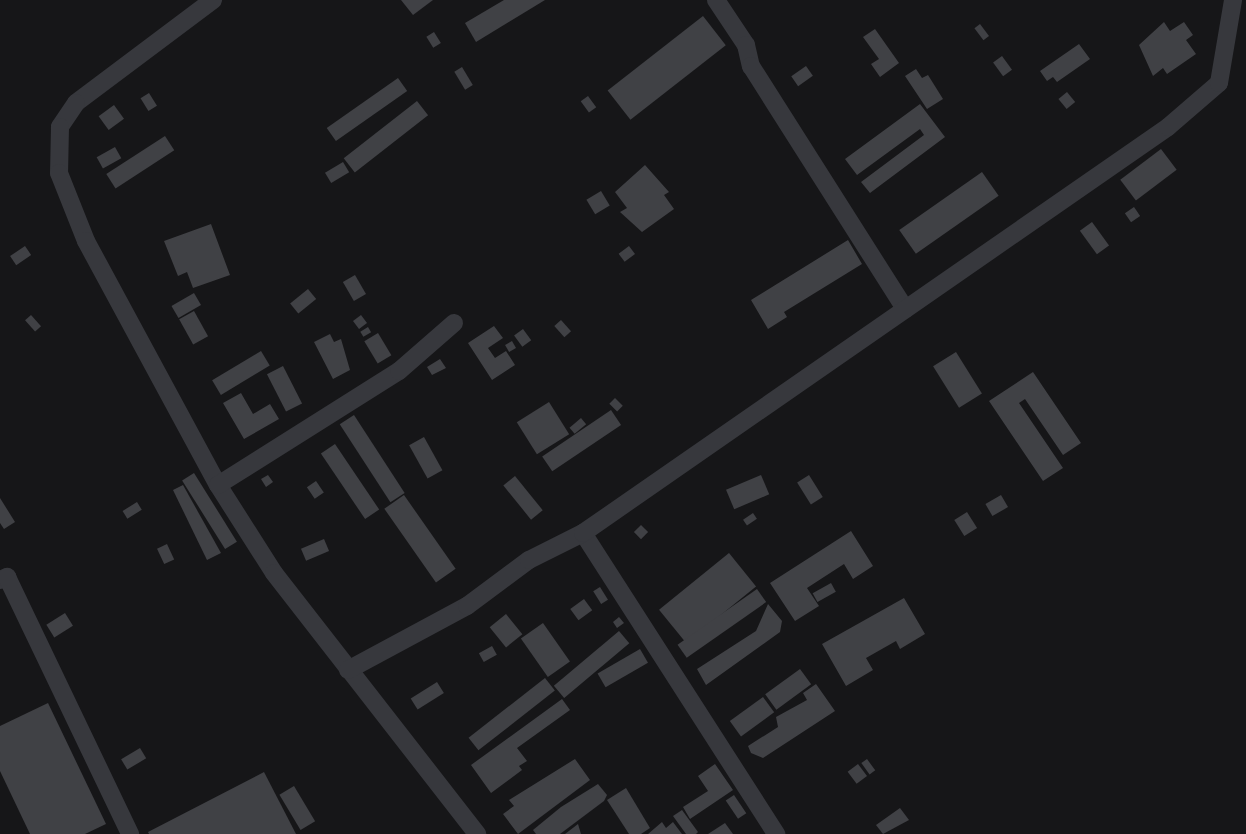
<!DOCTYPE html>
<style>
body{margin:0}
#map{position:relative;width:1246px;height:834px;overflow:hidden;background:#161618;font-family:Montserrat,sans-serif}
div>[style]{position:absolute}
.building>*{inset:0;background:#404145;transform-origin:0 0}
.street>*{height:18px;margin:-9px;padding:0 9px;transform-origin:9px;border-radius:9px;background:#37383d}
span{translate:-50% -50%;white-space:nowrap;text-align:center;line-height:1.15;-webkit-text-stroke:4.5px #111113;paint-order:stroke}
</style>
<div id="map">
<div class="building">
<div style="clip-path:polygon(401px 0,433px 0,413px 15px)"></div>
<div style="clip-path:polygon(504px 0,545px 0,476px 42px,465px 23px)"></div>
<div style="left:703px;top:16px;width:37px;height:121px;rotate:52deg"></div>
<div style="clip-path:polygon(1164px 22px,1170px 31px,1184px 22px,1193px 35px,1186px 40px,1196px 54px,1167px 74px,1163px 68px,1153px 76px,1139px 45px)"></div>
<div style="left:980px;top:24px;width:15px;height:7px;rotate:53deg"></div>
<div style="clip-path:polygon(875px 29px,899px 63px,880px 77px,871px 64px,879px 59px,863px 37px)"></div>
<div style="left:434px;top:32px;width:13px;height:9px;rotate:58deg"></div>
<div style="clip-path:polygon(1079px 44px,1090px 59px,1057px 82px,1053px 77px,1047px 81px,1040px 71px)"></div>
<div style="left:1002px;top:56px;width:17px;height:11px;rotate:54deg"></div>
<div style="left:806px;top:66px;width:12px;height:18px;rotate:55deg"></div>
<div style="left:462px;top:67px;width:21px;height:9px;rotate:59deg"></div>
<div style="clip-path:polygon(916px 69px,922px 78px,928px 75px,943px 99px,927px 109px,905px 76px)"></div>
<div style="left:398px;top:78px;width:16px;height:87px;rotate:55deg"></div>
<div style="left:1067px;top:92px;width:13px;height:11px;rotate:51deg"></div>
<div style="left:149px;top:93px;width:15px;height:10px;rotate:58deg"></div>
<div style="left:588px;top:96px;width:14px;height:9px;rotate:54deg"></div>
<div style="left:417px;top:101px;width:18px;height:93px;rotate:52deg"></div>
<div style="clip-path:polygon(920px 104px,945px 137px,870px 193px,861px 182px,924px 135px,920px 129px,857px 175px,845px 159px)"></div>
<div style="left:114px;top:105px;width:17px;height:19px;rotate:54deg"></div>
<div style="left:165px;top:136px;width:17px;height:70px;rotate:57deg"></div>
<div style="left:115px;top:147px;width:13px;height:21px;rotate:61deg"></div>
<div style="left:1161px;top:149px;width:26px;height:51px;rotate:53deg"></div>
<div style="left:343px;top:162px;width:12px;height:21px;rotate:59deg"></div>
<div style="clip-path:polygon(645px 165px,669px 192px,664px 195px,674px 209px,642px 232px,620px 212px,627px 208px,615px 192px)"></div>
<div style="left:982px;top:172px;width:29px;height:101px;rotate:55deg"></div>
<div style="left:601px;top:191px;width:17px;height:17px;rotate:59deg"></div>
<div style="left:1134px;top:207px;width:11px;height:11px;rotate:56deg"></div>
<div style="left:1092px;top:222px;width:29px;height:15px;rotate:54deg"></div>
<div style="clip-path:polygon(211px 224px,230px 275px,193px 288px,187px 272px,178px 276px,164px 241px)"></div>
<div style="clip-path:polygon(848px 240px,862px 264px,784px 312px,787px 317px,768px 329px,751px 300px)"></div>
<div style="left:25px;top:246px;width:11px;height:18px;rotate:56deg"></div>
<div style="left:629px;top:246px;width:10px;height:13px;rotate:53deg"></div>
<div style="left:355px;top:275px;width:22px;height:14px;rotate:60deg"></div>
<div style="left:308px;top:289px;width:13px;height:23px;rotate:51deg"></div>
<div style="left:194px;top:293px;width:14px;height:26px;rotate:60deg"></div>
<div style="left:194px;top:311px;width:29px;height:17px;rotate:61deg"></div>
<div style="left:31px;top:315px;width:15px;height:8px;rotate:48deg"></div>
<div style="left:361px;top:315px;width:10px;height:10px;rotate:53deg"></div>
<div style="left:561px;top:320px;width:15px;height:9px;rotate:48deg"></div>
<div style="clip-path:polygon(494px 326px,503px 338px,488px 348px,495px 358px,506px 351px,515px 365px,492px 380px,468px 343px)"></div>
<div style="left:368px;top:327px;width:6px;height:9px;rotate:59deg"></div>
<div style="left:523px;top:329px;width:14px;height:11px;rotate:54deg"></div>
<div style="left:378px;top:333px;width:26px;height:16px;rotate:59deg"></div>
<div style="clip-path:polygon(330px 334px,334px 342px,341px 339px,350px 370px,333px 379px,314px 342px)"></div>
<div style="left:512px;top:341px;width:8px;height:8px;rotate:60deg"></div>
<div style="left:261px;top:351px;width:17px;height:57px;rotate:59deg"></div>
<div style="left:956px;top:352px;width:49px;height:27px;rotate:58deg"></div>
<div style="clip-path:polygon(440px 359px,446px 368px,432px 375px,427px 367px)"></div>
<div style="left:283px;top:366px;width:42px;height:18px;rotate:63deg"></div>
<div style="clip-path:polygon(1033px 372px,1081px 443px,1063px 455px,1025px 399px,1019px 403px,1063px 468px,1043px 481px,989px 401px)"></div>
<div style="clip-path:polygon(241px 393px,253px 414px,270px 404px,279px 419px,244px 439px,223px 403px)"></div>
<div style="left:615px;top:398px;width:11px;height:8px;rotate:45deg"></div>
<div style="left:549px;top:402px;width:38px;height:38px;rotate:58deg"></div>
<div style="left:611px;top:410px;width:18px;height:83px;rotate:56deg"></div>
<div style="left:354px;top:415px;width:93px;height:17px;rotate:57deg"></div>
<div style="left:581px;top:418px;width:8px;height:15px;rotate:50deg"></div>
<div style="left:424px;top:437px;width:38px;height:17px;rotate:61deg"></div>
<div style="left:335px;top:444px;width:79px;height:17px;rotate:56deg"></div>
<div style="left:194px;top:473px;width:81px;height:14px;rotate:58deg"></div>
<div style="clip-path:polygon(268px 475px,273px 482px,266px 487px,261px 479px)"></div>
<div style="left:761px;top:475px;width:21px;height:38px;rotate:67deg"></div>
<div style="left:809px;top:475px;width:26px;height:14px;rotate:58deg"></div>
<div style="left:515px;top:476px;width:44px;height:15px;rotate:51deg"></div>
<div style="left:316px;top:481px;width:14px;height:11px;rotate:56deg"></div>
<div style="clip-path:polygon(183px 485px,221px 553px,207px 560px,173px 490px)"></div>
<div style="left:404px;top:495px;width:90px;height:24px;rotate:55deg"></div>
<div style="left:1001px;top:495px;width:14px;height:18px;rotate:60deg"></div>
<div style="clip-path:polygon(0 498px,15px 522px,4px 529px,0 523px)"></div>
<div style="left:137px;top:502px;width:9px;height:17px;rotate:58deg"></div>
<div style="left:967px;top:512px;width:19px;height:15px;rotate:58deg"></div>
<div style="left:753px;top:513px;width:7px;height:12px;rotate:56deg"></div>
<div style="left:641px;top:525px;width:10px;height:10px;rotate:45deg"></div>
<div style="clip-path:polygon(851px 531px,873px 566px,853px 579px,844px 564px,807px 588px,819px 606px,795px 621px,770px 583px)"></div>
<div style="left:324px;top:539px;width:13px;height:25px;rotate:67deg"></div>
<div style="left:167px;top:544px;width:17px;height:11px;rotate:65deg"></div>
<div style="left:729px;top:553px;width:43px;height:90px;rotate:51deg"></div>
<div style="left:831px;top:583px;width:10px;height:21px;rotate:61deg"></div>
<div style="left:600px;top:587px;width:15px;height:8px;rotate:58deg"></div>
<div style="left:757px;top:589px;width:16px;height:97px;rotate:55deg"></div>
<div style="clip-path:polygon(904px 598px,925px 634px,900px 649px,896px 641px,866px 658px,873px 670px,846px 686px,822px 644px)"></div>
<div style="left:584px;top:599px;width:14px;height:17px;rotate:54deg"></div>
<div style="clip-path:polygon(768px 604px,782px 621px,780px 632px,706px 685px,697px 669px,756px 631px)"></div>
<div style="left:65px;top:613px;width:15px;height:22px;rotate:58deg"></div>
<div style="left:506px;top:614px;width:26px;height:21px;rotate:51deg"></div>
<div style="clip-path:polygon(619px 617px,624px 623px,617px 628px,613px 622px)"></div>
<div style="left:543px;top:623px;width:47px;height:27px;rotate:55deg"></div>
<div style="left:619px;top:631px;width:16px;height:85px;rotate:50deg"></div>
<div style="left:492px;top:646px;width:10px;height:15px;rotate:61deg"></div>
<div style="left:640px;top:649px;width:16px;height:49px;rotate:60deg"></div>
<div style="left:800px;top:669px;width:19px;height:43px;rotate:54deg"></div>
<div style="left:545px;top:678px;width:16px;height:97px;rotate:52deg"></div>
<div style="left:437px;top:682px;width:13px;height:31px;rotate:58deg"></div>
<div style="clip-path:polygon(816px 684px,835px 711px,763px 758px,751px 753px,748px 746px,778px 727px,776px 717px,807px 700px,803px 693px)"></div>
<div style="left:763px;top:697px;width:19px;height:41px;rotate:54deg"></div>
<div style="clip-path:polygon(562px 699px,570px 710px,517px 748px,527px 761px,519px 766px,522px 770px,491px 793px,471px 765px)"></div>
<div style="clip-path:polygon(48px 703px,106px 824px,85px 834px,30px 834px,0 771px,0 726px)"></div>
<div style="left:140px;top:748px;width:12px;height:22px;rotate:59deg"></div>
<div style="clip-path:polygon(575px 759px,590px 780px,518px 834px,503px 814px,514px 806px,509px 800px)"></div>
<div style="left:867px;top:759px;width:14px;height:7px;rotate:54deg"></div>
<div style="clip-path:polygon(715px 764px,733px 790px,690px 819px,683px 807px,708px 791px,698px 776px)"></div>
<div style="left:858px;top:764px;width:15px;height:13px;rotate:53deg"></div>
<div style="clip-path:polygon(264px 772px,296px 834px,149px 834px,148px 832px)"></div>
<div style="clip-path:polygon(598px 784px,607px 795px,604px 801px,560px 834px,536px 834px,533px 830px,561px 807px)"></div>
<div style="left:294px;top:786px;width:41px;height:17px;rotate:59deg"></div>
<div style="clip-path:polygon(626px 788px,650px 828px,641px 834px,629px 834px,607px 800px)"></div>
<div style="left:734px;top:795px;width:22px;height:10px;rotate:56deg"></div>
<div style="clip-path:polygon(900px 808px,909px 820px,883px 834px,876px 825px)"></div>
<div style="clip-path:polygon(682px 810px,698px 832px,696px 834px,686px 834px,673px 816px)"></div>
<div style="clip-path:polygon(662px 822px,666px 828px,673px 822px,682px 834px,648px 834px)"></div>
<div style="clip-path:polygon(725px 823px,733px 834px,708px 834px)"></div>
<div style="clip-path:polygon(578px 824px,581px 834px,565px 834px)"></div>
</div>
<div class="street">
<div style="left:213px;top:0;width:171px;rotate:143.1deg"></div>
<div style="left:76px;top:103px;width:29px;rotate:124deg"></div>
<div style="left:60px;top:127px;width:46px;rotate:91.2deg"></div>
<div style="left:59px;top:173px;width:73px;rotate:68.3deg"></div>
<div style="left:86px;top:241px;width:277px;rotate:61.6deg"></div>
<div style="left:218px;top:485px;width:104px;rotate:57.5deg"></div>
<div style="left:274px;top:573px;width:331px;rotate:52.1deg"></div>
<div style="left:716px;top:0;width:54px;rotate:56.3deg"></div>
<div style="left:746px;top:45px;width:22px;rotate:77deg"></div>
<div style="left:751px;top:66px;width:288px;rotate:57.6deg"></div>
<div style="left:218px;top:485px;width:214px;rotate:-32.2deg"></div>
<div style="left:399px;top:371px;width:73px;rotate:-41.1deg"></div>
<div style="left:583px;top:533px;width:358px;rotate:57.3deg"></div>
<div style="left:0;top:580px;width:8px;rotate:-23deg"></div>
<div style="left:7px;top:577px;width:285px;rotate:64.4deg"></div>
<div style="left:348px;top:670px;width:135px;rotate:-28.3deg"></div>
<div style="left:467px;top:606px;width:77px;rotate:-36.6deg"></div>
<div style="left:529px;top:560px;width:60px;rotate:-26.6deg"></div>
<div style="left:583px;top:533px;width:712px;rotate:-34.76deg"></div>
<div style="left:1168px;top:127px;width:67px;rotate:-40.8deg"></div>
<div style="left:1219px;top:83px;width:84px;rotate:-80.4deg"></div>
</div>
</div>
